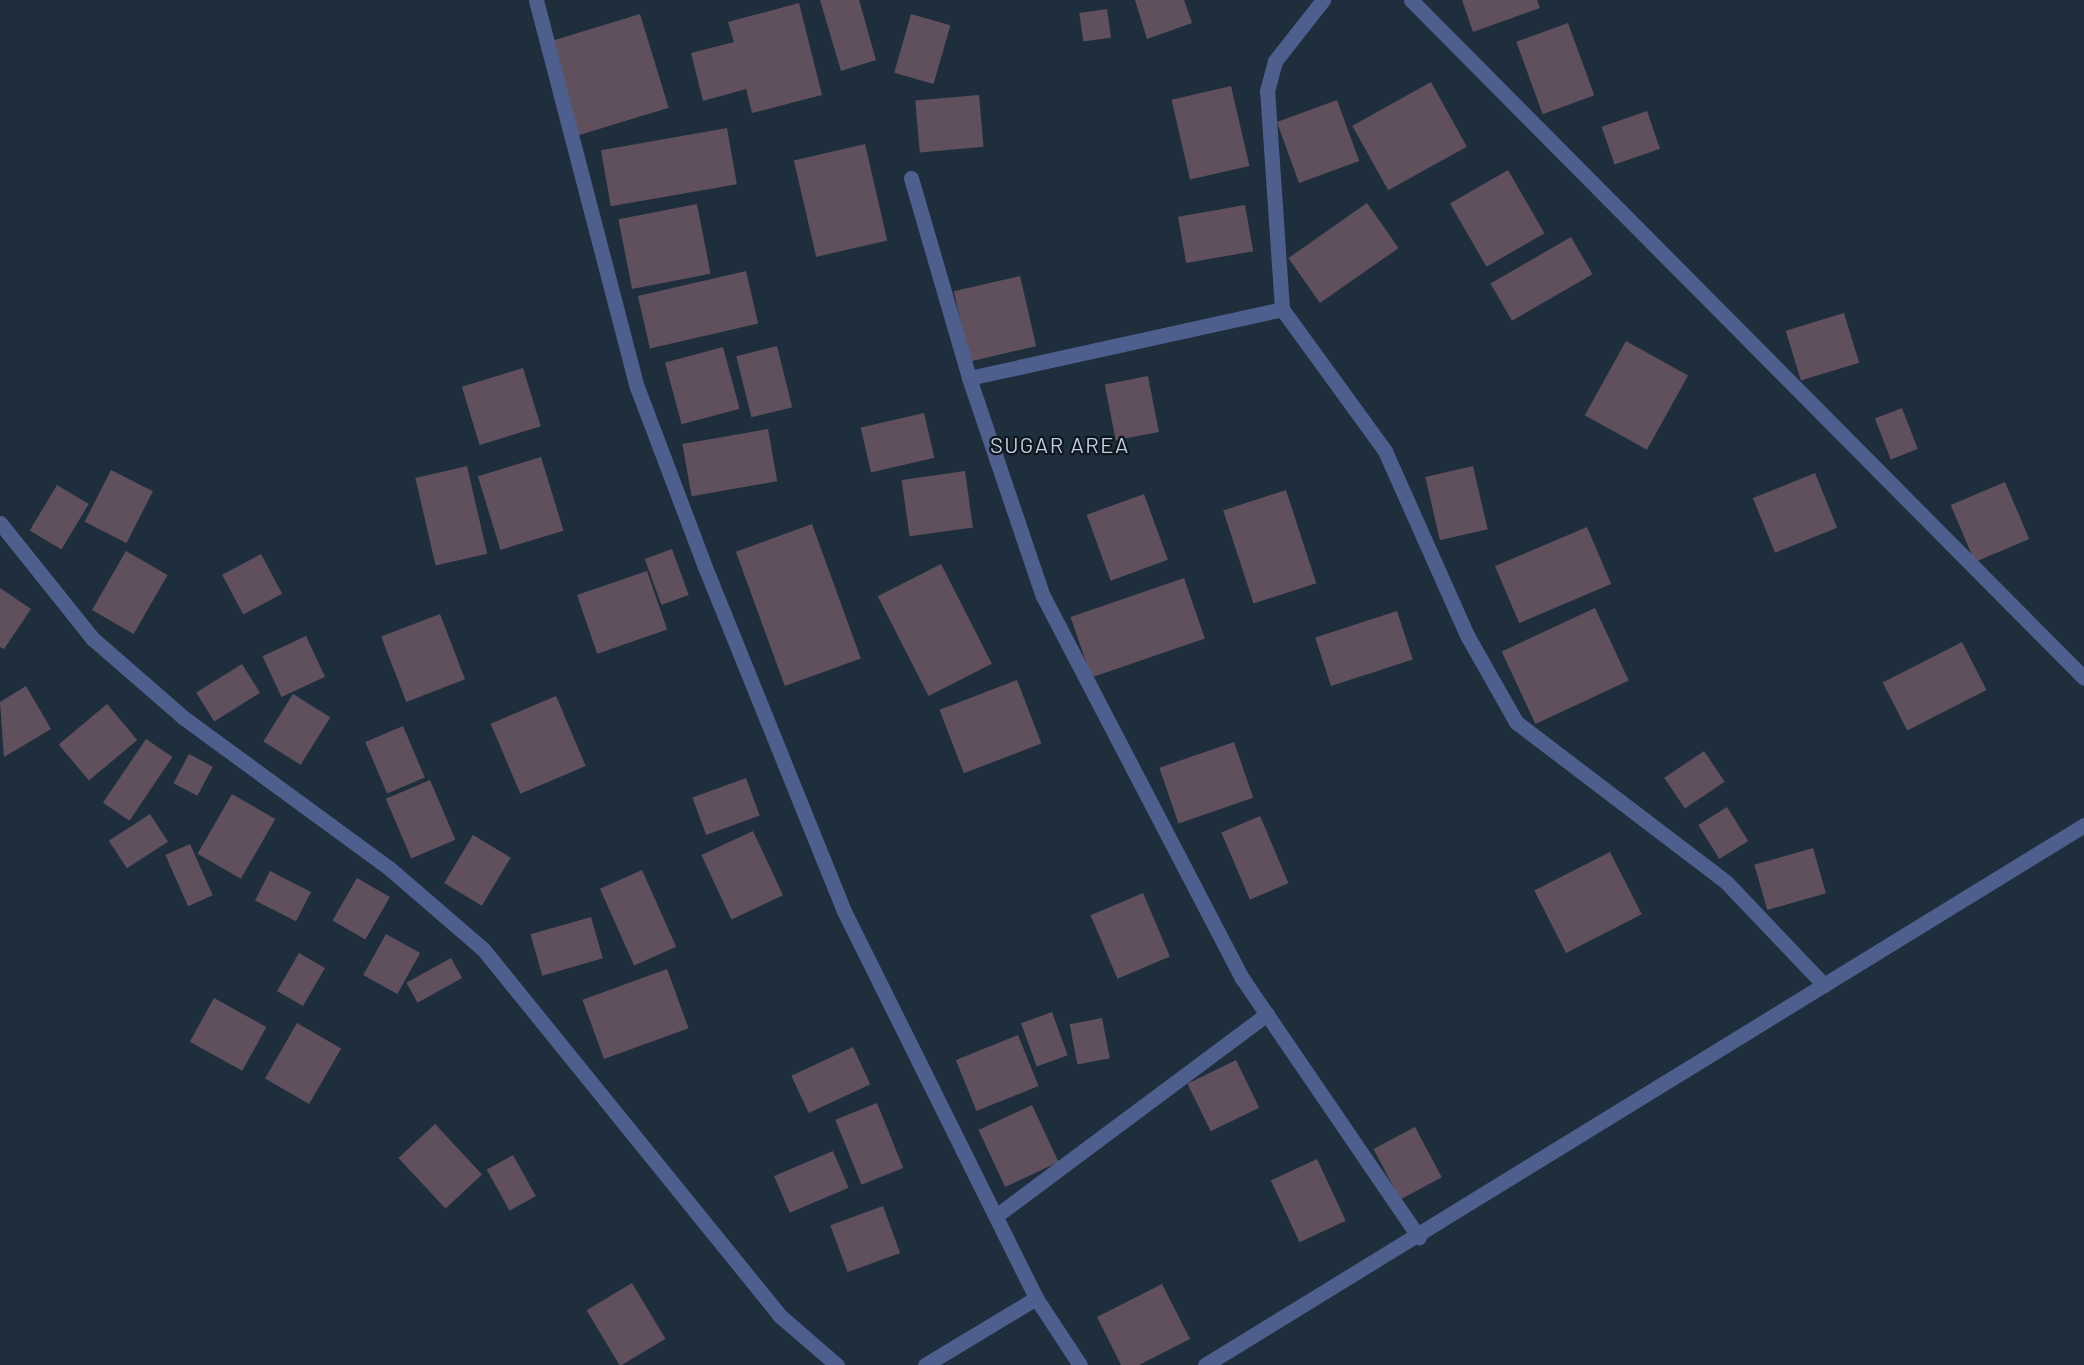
<!DOCTYPE html>
<style>
body{margin:0}
#map{position:relative;width:2084px;height:1365px;overflow:hidden;background:#1f2e3c;font-family:Barlow,sans-serif}
div>[style]{position:absolute}
.building>*{inset:0;background:#604f5d;transform-origin:0 0}
.minor>*{height:15px;margin:-7.5px;padding:0 7.5px;transform-origin:7.5px;border-radius:7.5px;background:#4e5f8e}
span{translate:-50% -50%;white-space:nowrap;text-align:center;line-height:1.15;-webkit-text-stroke:4.5px #0f151c;paint-order:stroke}
.neighbourhood-label{font-size:22px;color:#bccee0;letter-spacing:1.5px}
</style>
<div id="map">
<div class="building">
<div style="clip-path:polygon(820px 0,859px 0,876px 60px,841px 71px)"></div>
<div style="clip-path:polygon(1135px 0,1184px 0,1192px 23px,1147px 39px)"></div>
<div style="clip-path:polygon(1462px 0,1537px 0,1540px 8px,1473px 32px)"></div>
<div style="clip-path:polygon(799px 3px,822px 95px,752px 113px,746px 89px,703px 101px,691px 53px,734px 42px,728px 22px)"></div>
<div style="left:1107px;top:9px;width:29px;height:28px;rotate:82deg"></div>
<div style="left:640px;top:14px;width:98px;height:95px;rotate:73deg"></div>
<div style="left:911px;top:14px;width:41px;height:61px;rotate:16deg"></div>
<div style="left:1568px;top:23px;width:77px;height:55px;rotate:70deg"></div>
<div style="left:1431px;top:82px;width:74px;height:90px;rotate:61deg"></div>
<div style="left:1231px;top:86px;width:82px;height:61px;rotate:77deg"></div>
<div style="left:979px;top:95px;width:52px;height:64px;rotate:85deg"></div>
<div style="left:1337px;top:100px;width:65px;height:64px;rotate:70deg"></div>
<div style="left:1647px;top:111px;width:40px;height:48px;rotate:71deg"></div>
<div style="left:727px;top:128px;width:57px;height:128px;rotate:80deg"></div>
<div style="left:865px;top:144px;width:99px;height:73px;rotate:77deg"></div>
<div style="left:1508px;top:170px;width:73px;height:67px;rotate:60deg"></div>
<div style="left:1367px;top:203px;width:55px;height:96px;rotate:55deg"></div>
<div style="left:697px;top:204px;width:71px;height:80px;rotate:79deg"></div>
<div style="left:1245px;top:205px;width:47px;height:68px;rotate:80deg"></div>
<div style="left:1571px;top:237px;width:43px;height:93px;rotate:60deg"></div>
<div style="left:746px;top:271px;width:54px;height:111px;rotate:77deg"></div>
<div style="left:1020px;top:276px;width:72px;height:68px;rotate:77deg"></div>
<div style="left:1844px;top:313px;width:52px;height:61px;rotate:73deg"></div>
<div style="left:1626px;top:341px;width:71px;height:85px;rotate:29deg"></div>
<div style="left:777px;top:346px;width:63px;height:42px;rotate:76deg"></div>
<div style="left:723px;top:347px;width:64px;height:60px;rotate:75deg"></div>
<div style="left:523px;top:368px;width:61px;height:64px;rotate:73deg"></div>
<div style="left:1148px;top:376px;width:57px;height:44px;rotate:79deg"></div>
<div style="left:1902px;top:408px;width:44px;height:29px;rotate:69deg"></div>
<div style="left:924px;top:413px;width:46px;height:65px;rotate:77deg"></div>
<div style="left:768px;top:429px;width:53px;height:87px;rotate:80deg"></div>
<div style="left:541px;top:457px;width:77px;height:66px;rotate:73deg"></div>
<div style="left:467px;top:466px;width:90px;height:53px;rotate:77deg"></div>
<div style="left:1473px;top:466px;width:65px;height:49px;rotate:77deg"></div>
<div style="left:111px;top:470px;width:47px;height:58px;rotate:27deg"></div>
<div style="left:965px;top:471px;width:57px;height:64px;rotate:82deg"></div>
<div style="left:1815px;top:473px;width:59px;height:67px;rotate:68deg"></div>
<div style="left:2005px;top:482px;width:62px;height:59px;rotate:67deg"></div>
<div style="left:57px;top:485px;width:37px;height:53px;rotate:31deg"></div>
<div style="left:1286px;top:490px;width:98px;height:66px;rotate:72deg"></div>
<div style="left:1144px;top:494px;width:70px;height:61px;rotate:70deg"></div>
<div style="left:812px;top:524px;width:143px;height:81px;rotate:70deg"></div>
<div style="left:1587px;top:527px;width:62px;height:100px;rotate:67deg"></div>
<div style="left:672px;top:549px;width:49px;height:29px;rotate:70deg"></div>
<div style="left:126px;top:551px;width:48px;height:68px;rotate:30deg"></div>
<div style="left:261px;top:554px;width:45px;height:44px;rotate:62deg"></div>
<div style="left:941px;top:564px;width:112px;height:71px;rotate:63deg"></div>
<div style="left:647px;top:571px;width:62px;height:74px;rotate:71deg"></div>
<div style="left:1184px;top:578px;width:64px;height:120px;rotate:71deg"></div>
<div style="clip-path:polygon(0 588px,31px 609px,4px 649px,0 647px)"></div>
<div style="left:1595px;top:608px;width:80px;height:103px;rotate:65deg"></div>
<div style="left:1397px;top:611px;width:51px;height:86px;rotate:72deg"></div>
<div style="left:440px;top:614px;width:70px;height:63px;rotate:69deg"></div>
<div style="left:306px;top:636px;width:45px;height:48px;rotate:65deg"></div>
<div style="left:1962px;top:642px;width:54px;height:89px;rotate:63deg"></div>
<div style="left:242px;top:664px;width:34px;height:54px;rotate:58deg"></div>
<div style="left:1017px;top:680px;width:68px;height:83px;rotate:69deg"></div>
<div style="clip-path:polygon(26px 686px,51px 729px,4px 757px,0 702px)"></div>
<div style="left:293px;top:694px;width:44px;height:56px;rotate:32deg"></div>
<div style="left:556px;top:696px;width:76px;height:71px;rotate:67deg"></div>
<div style="left:107px;top:704px;width:47px;height:63px;rotate:50deg"></div>
<div style="left:403px;top:726px;width:56px;height:41px;rotate:67deg"></div>
<div style="left:146px;top:739px;width:32px;height:77px;rotate:34deg"></div>
<div style="left:1234px;top:742px;width:59px;height:79px;rotate:71deg"></div>
<div style="left:1704px;top:751px;width:37px;height:48px;rotate:56deg"></div>
<div style="left:189px;top:754px;width:27px;height:33px;rotate:28deg"></div>
<div style="left:746px;top:778px;width:40px;height:57px;rotate:70deg"></div>
<div style="left:430px;top:780px;width:65px;height:48px;rotate:67deg"></div>
<div style="left:232px;top:794px;width:50px;height:69px;rotate:30deg"></div>
<div style="left:1727px;top:807px;width:40px;height:34px;rotate:58deg"></div>
<div style="left:150px;top:814px;width:33px;height:49px;rotate:57deg"></div>
<div style="left:1260px;top:816px;width:73px;height:42px;rotate:67deg"></div>
<div style="left:753px;top:831px;width:71px;height:57px;rotate:65deg"></div>
<div style="left:473px;top:835px;width:44px;height:56px;rotate:31deg"></div>
<div style="left:190px;top:844px;width:56px;height:27px;rotate:66deg"></div>
<div style="left:1813px;top:848px;width:47px;height:61px;rotate:74deg"></div>
<div style="left:1610px;top:852px;width:70px;height:85px;rotate:63deg"></div>
<div style="left:642px;top:870px;width:84px;height:46px;rotate:66deg"></div>
<div style="left:270px;top:871px;width:46px;height:33px;rotate:27deg"></div>
<div style="left:357px;top:878px;width:38px;height:49px;rotate:30deg"></div>
<div style="left:1143px;top:893px;width:69px;height:57px;rotate:67deg"></div>
<div style="left:591px;top:917px;width:43px;height:63px;rotate:74deg"></div>
<div style="left:386px;top:934px;width:39px;height:47px;rotate:29deg"></div>
<div style="left:299px;top:953px;width:30px;height:44px;rotate:30deg"></div>
<div style="left:451px;top:958px;width:23px;height:51px;rotate:61deg"></div>
<div style="left:667px;top:969px;width:63px;height:90px;rotate:70deg"></div>
<div style="left:214px;top:998px;width:60px;height:50px;rotate:29deg"></div>
<div style="left:1052px;top:1012px;width:46px;height:33px;rotate:70deg"></div>
<div style="left:1102px;top:1018px;width:41px;height:33px;rotate:79deg"></div>
<div style="left:297px;top:1023px;width:51px;height:64px;rotate:30deg"></div>
<div style="left:1018px;top:1035px;width:55px;height:67px;rotate:68deg"></div>
<div style="left:853px;top:1047px;width:41px;height:68px;rotate:65deg"></div>
<div style="left:1236px;top:1060px;width:53px;height:54px;rotate:64deg"></div>
<div style="left:877px;top:1103px;width:70px;height:45px;rotate:68deg"></div>
<div style="left:1032px;top:1105px;width:63px;height:59px;rotate:65deg"></div>
<div style="left:435px;top:1124px;width:69px;height:50px;rotate:47deg"></div>
<div style="left:1415px;top:1127px;width:57px;height:47px;rotate:62deg"></div>
<div style="left:833px;top:1151px;width:40px;height:64px;rotate:67deg"></div>
<div style="left:513px;top:1155px;width:47px;height:30px;rotate:61deg"></div>
<div style="left:1317px;top:1159px;width:68px;height:51px;rotate:65deg"></div>
<div style="left:883px;top:1206px;width:50px;height:56px;rotate:70deg"></div>
<div style="left:632px;top:1283px;width:65px;height:53px;rotate:59deg"></div>
<div style="clip-path:polygon(1162px 1284px,1190px 1339px,1139px 1365px,1121px 1365px,1097px 1317px)"></div>
</div>
<div class="minor">
<div style="left:536px;top:0;width:400px;rotate:75.4deg"></div>
<div style="left:637px;top:387px;width:192px;rotate:69.3deg"></div>
<div style="left:705px;top:567px;width:369px;rotate:68deg"></div>
<div style="left:843px;top:909px;width:434px;rotate:63.6deg"></div>
<div style="left:1036px;top:1298px;width:80px;rotate:56.7deg"></div>
<div style="left:1411px;top:0;width:955px;rotate:45.21deg"></div>
<div style="left:911px;top:178px;width:208px;rotate:73.8deg"></div>
<div style="left:969px;top:378px;width:230px;rotate:71.3deg"></div>
<div style="left:1043px;top:596px;width:431px;rotate:62.5deg"></div>
<div style="left:1242px;top:978px;width:314px;rotate:55.7deg"></div>
<div style="left:1282px;top:309px;width:219px;rotate:-93.9deg"></div>
<div style="left:1267px;top:91px;width:31px;rotate:-75deg"></div>
<div style="left:1275px;top:61px;width:78px;rotate:-51.8deg"></div>
<div style="left:969px;top:378px;width:321px;rotate:-12.4deg"></div>
<div style="left:1282px;top:309px;width:175px;rotate:54deg"></div>
<div style="left:1385px;top:451px;width:204px;rotate:66deg"></div>
<div style="left:1468px;top:637px;width:98px;rotate:60.5deg"></div>
<div style="left:1516px;top:722px;width:265px;rotate:37.3deg"></div>
<div style="left:1727px;top:883px;width:141px;rotate:46.4deg"></div>
<div style="left:0;top:523px;width:147px;rotate:51.3deg"></div>
<div style="left:92px;top:638px;width:122px;rotate:41deg"></div>
<div style="left:184px;top:718px;width:254px;rotate:36.2deg"></div>
<div style="left:389px;top:868px;width:124px;rotate:40.8deg"></div>
<div style="left:483px;top:949px;width:471px;rotate:51deg"></div>
<div style="left:779px;top:1315px;width:77px;rotate:40.8deg"></div>
<div style="left:996px;top:1216px;width:338px;rotate:-36.7deg"></div>
<div style="left:925px;top:1365px;width:130px;rotate:-31.1deg"></div>
<div style="left:1205px;top:1365px;width:1032px;rotate:-31.56deg"></div>
</div>
<div class="neighbourhood-label">
<span style="left:1060px;top:445px">SUGAR AREA</span>
</div>
</div>
